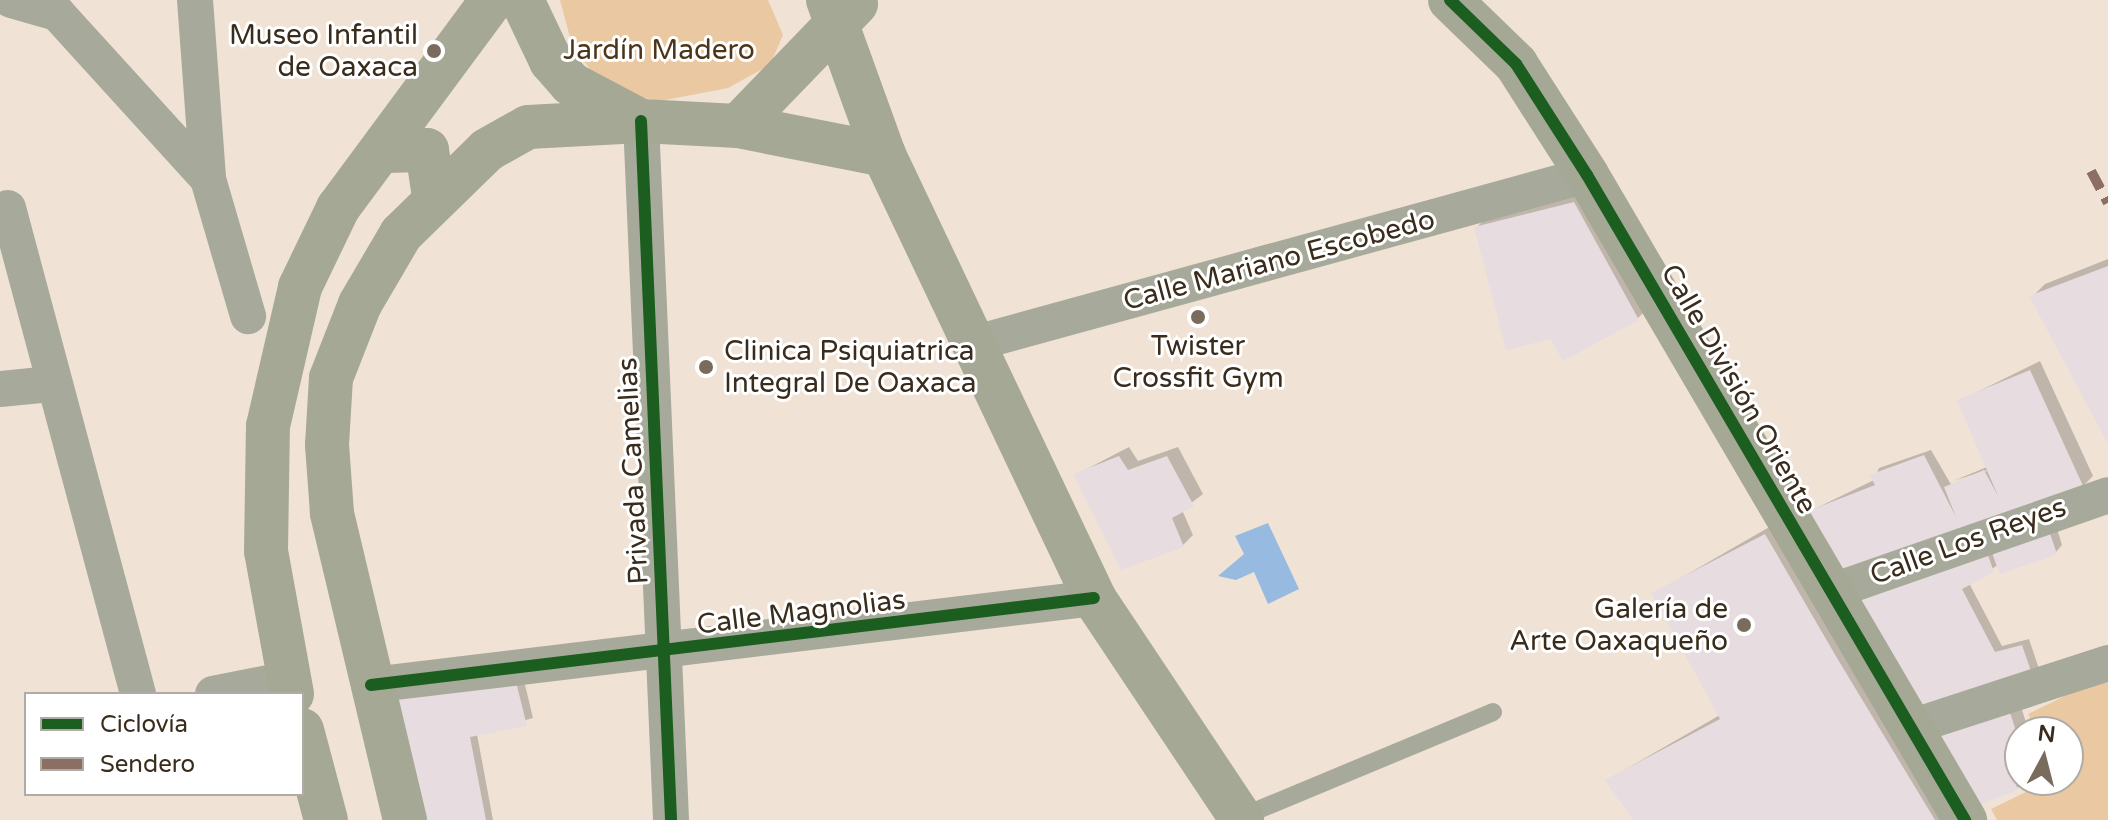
<!DOCTYPE html>
<meta charset="utf-8">
<style>
body{margin:0}
#map{position:relative;width:2108px;height:820px;overflow:hidden;background:#f0e3d6;font-family:"Varela Round",sans-serif}
div>[style]{position:absolute}
.green>*{inset:0;background:#eac9a2}
.water>*{inset:0;background:#96bae0}
.shadow>*{inset:0;background:#0003}
.building>*{inset:0;background:#e7dcdf;transform-origin:0 0}
.lane>*{height:18px;margin:-9px;padding:0 9px;transform-origin:9px;border-radius:9px;background:#a7aa9a}
.street>*{height:36px;margin:-18px;padding:0 18px;transform-origin:18px;border-radius:18px;background:#a7aa9a}
.secondary>*{height:44px;margin:-22px;padding:0 22px;transform-origin:22px;border-radius:22px;background:#a6a896}
.quiet>*{height:10px;margin-top:-5px;transform-origin:0;background:repeating-linear-gradient(90deg,#8d6e63 0 20px,transparent 0 30px)}
.cycleway>*{height:12px;margin:-6px;padding:0 6px;transform-origin:6px;border-radius:6px;background:#1b5e20}
.dots>*{width:22px;height:22px;translate:-50% -50%;box-sizing:border-box;border:4px solid #fff;border-radius:50%}
span{translate:-50% -50%;white-space:nowrap;text-align:center;line-height:1.15;-webkit-text-stroke:6px #fff;paint-order:stroke}
.poi-label{font-size:28px;color:#3a2c1c}
.right{translate:-100% -50%;text-align:right}
.left{translate:0 -50%;text-align:left}
.park-label{font-size:28px;color:#4c3518}
.street-label{font-size:28px;color:#3a2c1c}
.legend{position:absolute;left:24px;top:692px;width:280px;height:104px;box-sizing:border-box;background:#fff;border:2px solid #b0aba4;margin:0;padding:10px 14px;list-style:none;font-size:24px;color:#3a2c1c}
.legend li{display:flex;align-items:center;gap:16px;height:40px}
.legend b{width:40px;border:2px solid #b0aba4}
.north{position:absolute;left:2004px;top:716px;width:80px;height:80px;box-sizing:border-box;background:#fff;border:2px solid #b0aba4;border-radius:50%;rotate:7deg;font-size:22px;font-weight:700;line-height:32px;text-align:center;color:#3a2c1c}
.north::after{content:'';display:block;margin:auto;width:28px;height:36px;background:#7a6c5d;clip-path:polygon(50% 0,100% 100%,50% 72%,0 100%)}
</style>
<div id="map">
<div class="green">
<div style="clip-path:polygon(560px 0,768px 0,783px 35px,770px 65px,728px 88px,660px 101px,620px 94px,592px 72px,572px 45px)"></div>
<div style="clip-path:polygon(2108px 675px,2108px 820px,1997px 820px,1991px 809px,2026px 792px,2016px 772px,2020px 780px,2068px 780px,2068px 732px,2037px 732px,2028px 714px)"></div>
</div>
<div class="water">
<div style="clip-path:polygon(1268px 523px,1299px 589px,1268px 604px,1254px 572px,1236px 580px,1218px 576px,1244px 554px,1235px 536px)"></div>
</div>
<div class="shadow">
<div style="clip-path:polygon(1588px 190px,1651px 305px,1638px 318px,1552px 336px,1476px 228px,1489px 215px)"></div>
<div style="clip-path:polygon(2108px 259px,2108px 439px,2032px 297px,2045px 284px)"></div>
<div style="clip-path:polygon(2040px 361px,2093px 476px,2083px 486px,1903px 544px,1800px 516px,1874px 480px,1879px 468px,1931px 450px,1952px 486px,1994px 468px,1953px 481px,1987px 467px,1959px 401px)"></div>
<div style="clip-path:polygon(1129px 447px,1138px 461px,1178px 447px,1203px 494px,1182px 510px,1193px 535px,1183px 545px,1075px 475px)"></div>
<div style="clip-path:polygon(2054px 519px,2062px 545px,2056px 552px,1998px 565px,1969px 583px,2002px 646px,2029px 639px,2039px 669px,2032px 676px,1850px 602px)"></div>
<div style="clip-path:polygon(1778px 522px,1956px 820px,1635px 820px,1607px 780px,1720px 715px,1653px 594px)"></div>
<div style="clip-path:polygon(522px 672px,533px 718px,477px 734px,493px 820px,429px 820px,398px 691px)"></div>
<div style="clip-path:polygon(2018px 697px,2029px 732px,2020px 732px,2025px 780px,2017px 788px,1939px 721px)"></div>
</div>
<div class="building">
<div style="clip-path:polygon(1574px 202px,1639px 320px,1563px 361px,1551px 339px,1506px 350px,1474px 227px)"></div>
<div style="clip-path:polygon(2108px 266px,2108px 444px,2029px 296px)"></div>
<div style="clip-path:polygon(2030px 370px,2084px 488px,1833px 572px,1798px 515px,1875px 485px,1869px 475px,1924px 455px,1956px 517px,1944px 487px,1984px 470px,1998px 496px,1957px 400px)"></div>
<div style="clip-path:polygon(1119px 456px,1128px 470px,1167px 456px,1194px 506px,1172px 518px,1184px 547px,1121px 570px,1073px 474px)"></div>
<div style="left:2047px;top:525px;width:31px;height:61px;rotate:71deg"></div>
<div style="clip-path:polygon(1765px 534px,1837px 658px,1935px 820px,1633px 820px,1605px 780px,1720px 719px,1651px 593px)"></div>
<div style="clip-path:polygon(1984px 544px,1994px 572px,1962px 589px,1995px 652px,2022px 645px,2033px 677px,1914px 720px,1847px 601px)"></div>
<div style="clip-path:polygon(515px 678px,527px 726px,470px 737px,486px 820px,427px 820px,395px 690px)"></div>
<div style="clip-path:polygon(2008px 706px,2020px 744px,2020px 761px,2009px 766px,2018px 790px,1970px 808px,1927px 730px)"></div>
</div>
<div class="lane">
<div style="left:1241px;top:817px;width:273px;rotate:-22.6deg"></div>
</div>
<div class="street">
<div style="left:11px;top:0;width:48px;rotate:15.8deg"></div>
<div style="left:57px;top:13px;width:224px;rotate:47.7deg"></div>
<div style="left:208px;top:179px;width:143px;rotate:73.7deg"></div>
<div style="left:195px;top:0;width:179px;rotate:85.8deg"></div>
<div style="left:641px;top:121px;width:700px;rotate:87.54deg"></div>
<div style="left:8px;top:208px;width:503px;rotate:75.02deg"></div>
<div style="left:972px;top:344px;width:638px;rotate:-15.37deg"></div>
<div style="left:0;top:389px;width:51px;rotate:-5.6deg"></div>
<div style="left:1830px;top:592px;width:294px;rotate:-19.2deg"></div>
<div style="left:371px;top:685px;width:728px;rotate:-6.86deg"></div>
<div style="left:213px;top:694px;width:76px;rotate:-11.3deg"></div>
<div style="left:1911px;top:727px;width:207px;rotate:-18deg"></div>
</div>
<div class="secondary">
<div style="left:522px;top:0;width:68px;rotate:64.6deg"></div>
<div style="left:551px;top:61px;width:30px;rotate:49deg"></div>
<div style="left:571px;top:84px;width:79px;rotate:27.9deg"></div>
<div style="left:828px;top:0;width:165px;rotate:70.1deg"></div>
<div style="left:884px;top:155px;width:490px;rotate:64.6deg"></div>
<div style="left:1094px;top:598px;width:267px;rotate:56.3deg"></div>
<div style="left:1450px;top:0;width:92px;rotate:44.1deg"></div>
<div style="left:1516px;top:64px;width:132px;rotate:57.4deg"></div>
<div style="left:1587px;top:175px;width:748px;rotate:59.63deg"></div>
<div style="left:738px;top:126px;width:170px;rotate:-46deg"></div>
<div style="left:383px;top:151px;width:44px;rotate:-1.3deg"></div>
<div style="left:427px;top:150px;width:48px;rotate:81.5deg"></div>
<div style="left:292px;top:694px;width:145px;rotate:-100.3deg"></div>
<div style="left:266px;top:551px;width:125px;rotate:-89.1deg"></div>
<div style="left:268px;top:426px;width:143px;rotate:-77deg"></div>
<div style="left:300px;top:287px;width:88px;rotate:-64.3deg"></div>
<div style="left:338px;top:208px;width:259px;rotate:-53.5deg"></div>
<div style="left:302px;top:730px;width:93px;rotate:75.1deg"></div>
<div style="left:405px;top:820px;width:316px;rotate:-103.4deg"></div>
<div style="left:332px;top:513px;width:68px;rotate:-94.2deg"></div>
<div style="left:327px;top:445px;width:67px;rotate:-86.6deg"></div>
<div style="left:331px;top:378px;width:79px;rotate:-68.6deg"></div>
<div style="left:360px;top:304px;width:81px;rotate:-59.6deg"></div>
<div style="left:401px;top:234px;width:120px;rotate:-44.3deg"></div>
<div style="left:487px;top:150px;width:47px;rotate:-29.3deg"></div>
<div style="left:528px;top:127px;width:113px;rotate:-3deg"></div>
<div style="left:641px;top:121px;width:97px;rotate:3deg"></div>
<div style="left:738px;top:126px;width:149px;rotate:11.2deg"></div>
</div>
<div class="quiet">
<div style="left:2091px;top:171px;width:36px;rotate:62deg"></div>
</div>
<div class="cycleway">
<div style="left:1450px;top:0;width:92px;rotate:44.1deg"></div>
<div style="left:1516px;top:64px;width:132px;rotate:57.4deg"></div>
<div style="left:1587px;top:175px;width:748px;rotate:59.63deg"></div>
<div style="left:641px;top:121px;width:700px;rotate:87.54deg"></div>
<div style="left:371px;top:685px;width:728px;rotate:-6.86deg"></div>
</div>
<div class="dots">
<div style="left:434px;top:51px;background:#7a6c5d"></div>
<div style="left:1198px;top:317px;background:#7a6c5d"></div>
<div style="left:706px;top:367px;background:#7a6c5d"></div>
<div style="left:1744px;top:625px;background:#7a6c5d"></div>
</div>
<div class="poi-label">
<span class="right" style="left:418px;top:51px">Museo Infantil<br>de Oaxaca</span>
<span style="left:1198px;top:362px">Twister<br>Crossfit Gym</span>
<span class="left" style="left:724px;top:367px">Clinica Psiquiatrica<br>Integral De Oaxaca</span>
<span class="right" style="left:1728px;top:625px">Galería de<br>Arte Oaxaqueño</span>
</div>
<div class="park-label">
<span style="left:659px;top:50px">Jardín Madero</span>
</div>
<div class="street-label">
<span style="left:1279px;top:260px;rotate:-15deg">Calle Mariano Escobedo</span>
<span style="left:1739px;top:389px;rotate:60deg">Calle División Oriente</span>
<span style="left:633px;top:471px;rotate:-93deg">Privada Camelias</span>
<span style="left:1968px;top:541px;rotate:-20deg">Calle Los Reyes</span>
<span style="left:801px;top:612px;rotate:-7deg">Calle Magnolias</span>
</div>
<ul class="legend">
<li><b style="height:10px;background:#1b5e20"></b>Ciclovía</li>
<li><b style="height:10px;background:#8d6e63"></b>Sendero</li>
</ul>
<div class="north">N</div>
</div>
